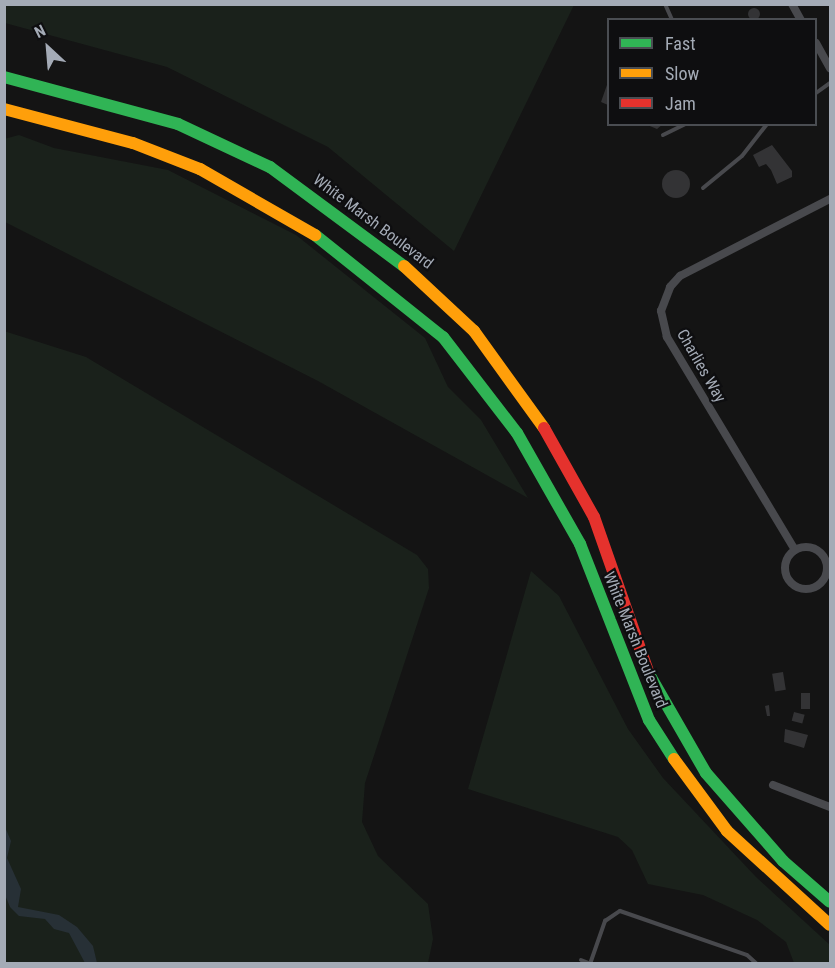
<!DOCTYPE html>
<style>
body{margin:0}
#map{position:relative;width:835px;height:968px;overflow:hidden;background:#141414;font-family:"Roboto Condensed",sans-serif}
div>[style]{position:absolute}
.green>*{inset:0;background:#1a211b}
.water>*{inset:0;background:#273036}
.building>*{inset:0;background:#333335;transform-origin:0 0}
.round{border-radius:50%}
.lane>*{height:4px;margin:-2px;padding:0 2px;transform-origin:2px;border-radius:2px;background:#48494d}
.street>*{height:8px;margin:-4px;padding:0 4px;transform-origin:4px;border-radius:4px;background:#48494d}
.street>.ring{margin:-4px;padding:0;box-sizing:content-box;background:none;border:8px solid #48494d;border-radius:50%}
.fast>*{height:12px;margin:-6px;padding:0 6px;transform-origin:6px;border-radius:6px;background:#30b455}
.slow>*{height:12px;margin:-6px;padding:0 6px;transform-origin:6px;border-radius:6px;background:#ff9f0a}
.jam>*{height:12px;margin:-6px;padding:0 6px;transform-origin:6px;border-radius:6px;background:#e5322d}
span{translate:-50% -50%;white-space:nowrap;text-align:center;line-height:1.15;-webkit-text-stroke:4.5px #0e0e10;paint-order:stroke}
.street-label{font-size:16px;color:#a4abb6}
.frame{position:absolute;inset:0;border:6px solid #a4abb6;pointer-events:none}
.legend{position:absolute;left:607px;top:18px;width:210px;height:108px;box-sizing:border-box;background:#0e0e10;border:2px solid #4a4d52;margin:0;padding:8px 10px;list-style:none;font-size:18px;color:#a4abb6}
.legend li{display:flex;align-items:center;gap:12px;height:30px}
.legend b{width:30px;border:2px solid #4a4d52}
.north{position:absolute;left:18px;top:18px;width:60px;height:60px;-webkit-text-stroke:4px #0e0e10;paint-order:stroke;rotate:334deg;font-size:16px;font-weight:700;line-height:24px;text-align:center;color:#a4abb6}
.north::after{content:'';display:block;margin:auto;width:21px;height:27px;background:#a4abb6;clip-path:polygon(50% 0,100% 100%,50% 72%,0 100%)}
</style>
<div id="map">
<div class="green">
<div style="clip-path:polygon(4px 5px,5px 4px,574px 5px,454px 251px,328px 147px,167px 67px,5px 23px)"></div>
<div style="clip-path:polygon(19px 135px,54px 148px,168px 170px,296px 235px,425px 338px,448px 387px,481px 420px,528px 498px,318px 381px,5px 222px,4px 139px)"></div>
<div style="clip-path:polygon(4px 331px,86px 357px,417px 555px,428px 569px,429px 588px,365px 783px,362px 822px,378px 856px,428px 904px,433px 939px,428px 963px,5px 963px)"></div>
<div style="clip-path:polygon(531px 571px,559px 596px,628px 729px,663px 778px,756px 877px,830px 945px,830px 963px,794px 963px,786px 942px,757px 920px,703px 895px,648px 884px,632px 850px,618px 837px,468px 789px)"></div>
</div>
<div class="water">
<div style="clip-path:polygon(5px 827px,11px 841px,7px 858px,21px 889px,18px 907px,59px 915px,77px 927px,93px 946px,97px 963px,85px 963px,69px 933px,54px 929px,45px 919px,19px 916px,10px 907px,5px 895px)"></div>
</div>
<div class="building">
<div class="round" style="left:748px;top:8px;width:12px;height:12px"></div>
<div style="clip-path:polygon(608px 82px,608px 105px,601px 102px)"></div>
<div style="clip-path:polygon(645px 124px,663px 124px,657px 129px)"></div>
<div style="clip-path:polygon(772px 145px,792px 171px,792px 177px,777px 184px,771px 170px,766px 164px,759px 167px,753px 155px)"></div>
<div class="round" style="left:662px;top:170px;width:28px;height:28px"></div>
<div style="left:783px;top:672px;width:18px;height:11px;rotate:81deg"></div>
<div style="left:801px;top:693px;width:9px;height:16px"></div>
<div style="clip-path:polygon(769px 705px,770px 716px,767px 716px,765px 706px)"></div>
<div style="left:794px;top:712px;width:11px;height:9px;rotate:15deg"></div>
<div style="clip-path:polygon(785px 729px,808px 735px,804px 748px,784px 742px)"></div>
</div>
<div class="lane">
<div style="left:665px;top:4px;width:17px;rotate:66deg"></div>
<div style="left:816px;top:93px;width:17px;rotate:-36deg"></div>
<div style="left:663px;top:135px;width:25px;rotate:-26deg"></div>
<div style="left:703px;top:188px;width:50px;rotate:-39.4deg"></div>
<div style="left:742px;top:156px;width:41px;rotate:-52deg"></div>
<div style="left:581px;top:960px;width:11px;rotate:22deg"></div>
<div style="left:590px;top:964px;width:46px;rotate:-70.8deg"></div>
<div style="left:605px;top:921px;width:18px;rotate:-34deg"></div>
<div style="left:620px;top:911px;width:134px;rotate:19.1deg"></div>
<div style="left:747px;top:955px;width:13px;rotate:42deg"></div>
</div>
<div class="street">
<div style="left:792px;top:4px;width:18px;rotate:61deg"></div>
<div style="left:816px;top:43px;width:29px;rotate:61deg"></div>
<div class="ring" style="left:785px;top:547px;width:34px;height:34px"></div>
<div style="left:795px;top:550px;width:249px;rotate:-121deg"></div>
<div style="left:667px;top:337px;width:27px;rotate:-103deg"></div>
<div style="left:661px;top:311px;width:26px;rotate:-69deg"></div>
<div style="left:670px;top:287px;width:15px;rotate:-48deg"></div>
<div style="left:680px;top:276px;width:169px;rotate:-27.2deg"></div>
<div style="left:773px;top:785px;width:61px;rotate:21.1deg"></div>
</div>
<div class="fast">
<div style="left:4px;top:77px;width:180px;rotate:15.1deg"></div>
<div style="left:178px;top:124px;width:102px;rotate:25.1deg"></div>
<div style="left:270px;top:167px;width:167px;rotate:36.5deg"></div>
<div style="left:315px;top:235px;width:164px;rotate:38.6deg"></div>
<div style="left:443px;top:337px;width:121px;rotate:52.4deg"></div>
<div style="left:517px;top:433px;width:128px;rotate:60.4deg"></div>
<div style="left:580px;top:544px;width:189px;rotate:68.6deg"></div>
<div style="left:649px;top:720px;width:46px;rotate:57.3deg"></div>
<div style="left:649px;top:674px;width:114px;rotate:60.1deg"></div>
<div style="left:706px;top:773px;width:117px;rotate:48.8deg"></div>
<div style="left:783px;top:861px;width:62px;rotate:41.1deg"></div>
</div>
<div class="slow">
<div style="left:4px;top:109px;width:133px;rotate:14.8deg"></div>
<div style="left:133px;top:143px;width:72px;rotate:21.2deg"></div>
<div style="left:200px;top:169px;width:133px;rotate:29.9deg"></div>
<div style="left:404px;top:266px;width:96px;rotate:42.9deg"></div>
<div style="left:474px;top:331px;width:120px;rotate:54.2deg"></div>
<div style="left:674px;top:759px;width:89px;rotate:53.6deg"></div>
<div style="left:727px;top:831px;width:139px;rotate:42.4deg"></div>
</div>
<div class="jam">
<div style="left:544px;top:428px;width:102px;rotate:60.7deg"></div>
<div style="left:594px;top:517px;width:166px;rotate:70.7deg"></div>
</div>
<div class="street-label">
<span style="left:373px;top:222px;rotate:37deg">White Marsh Boulevard</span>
<span style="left:701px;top:366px;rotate:60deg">Charlies Way</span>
<span style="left:635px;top:640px;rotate:68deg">White Marsh Boulevard</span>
</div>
<div class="frame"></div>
<ul class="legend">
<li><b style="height:8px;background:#30b455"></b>Fast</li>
<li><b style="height:8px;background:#ff9f0a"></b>Slow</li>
<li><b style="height:8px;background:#e5322d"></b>Jam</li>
</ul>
<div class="north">N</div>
</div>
